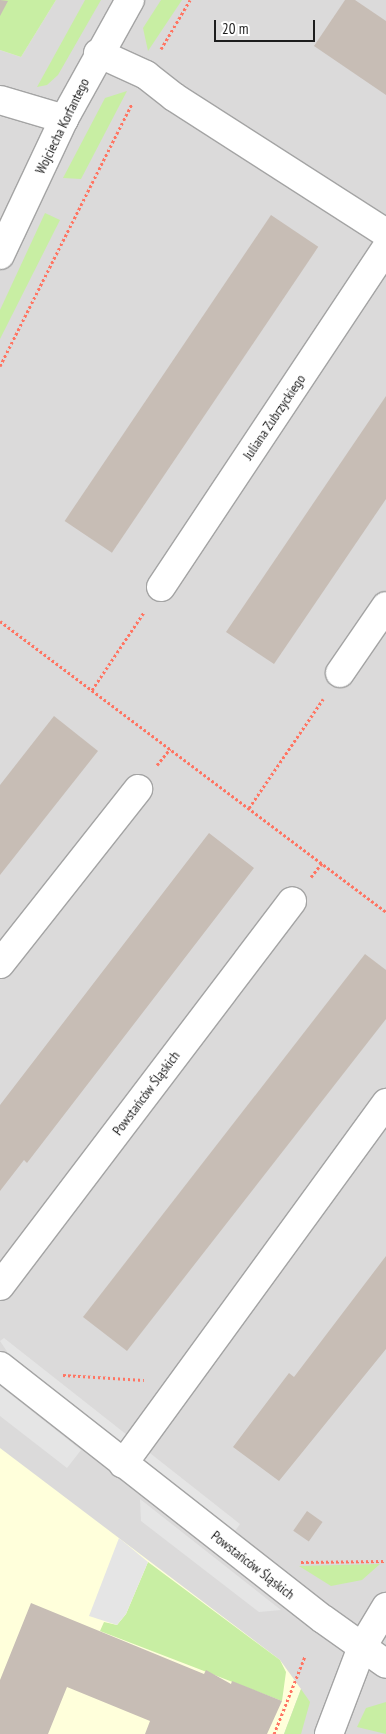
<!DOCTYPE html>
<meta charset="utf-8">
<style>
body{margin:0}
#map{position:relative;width:386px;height:1734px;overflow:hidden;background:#efebe2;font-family:"PT Sans Narrow",sans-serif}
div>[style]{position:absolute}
.residential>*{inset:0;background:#dbdada}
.education>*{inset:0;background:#ffffdb}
.grass>*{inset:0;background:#c8eea3}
.parking>*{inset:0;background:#e5e5e5}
.building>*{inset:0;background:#c7bdb5;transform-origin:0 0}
.path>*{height:3px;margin-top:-1.5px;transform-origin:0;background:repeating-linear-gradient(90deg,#ff7563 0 2.5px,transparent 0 5px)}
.roads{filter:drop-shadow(1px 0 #a4a4a4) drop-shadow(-1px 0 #a4a4a4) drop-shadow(0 1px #a4a4a4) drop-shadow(0 -1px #a4a4a4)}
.minor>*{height:28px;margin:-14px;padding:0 14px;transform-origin:14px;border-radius:14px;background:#fff}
span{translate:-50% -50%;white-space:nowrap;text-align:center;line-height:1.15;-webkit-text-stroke:4px #fff;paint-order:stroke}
.street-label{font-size:14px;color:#1d1d1d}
.scale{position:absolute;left:214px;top:20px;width:101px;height:22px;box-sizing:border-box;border:2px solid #1d1d1d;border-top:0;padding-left:6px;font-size:15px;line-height:18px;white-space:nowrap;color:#1d1d1d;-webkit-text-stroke:4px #fff;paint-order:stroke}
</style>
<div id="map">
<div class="residential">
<div style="clip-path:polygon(56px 0,386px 0,386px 1734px,0 1734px,0 50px,21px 57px)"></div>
</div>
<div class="education">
<div style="clip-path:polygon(0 1448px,280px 1660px,301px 1689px,284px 1734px,0 1734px)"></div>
</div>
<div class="grass">
<div style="clip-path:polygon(0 0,56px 0,21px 57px,0 50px)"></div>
<div style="clip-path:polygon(85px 0,101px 0,58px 75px,47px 85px,37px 87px)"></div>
<div style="clip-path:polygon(161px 0,182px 0,148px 51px,143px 28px)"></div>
<div style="clip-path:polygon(127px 91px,81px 179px,63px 178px,105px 98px)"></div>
<div style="clip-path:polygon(45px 213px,60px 220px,0 339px,0 310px)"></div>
<div style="clip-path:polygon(148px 1562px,280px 1660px,286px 1672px,282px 1701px,100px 1631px,104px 1622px,117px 1625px,126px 1614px)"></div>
<div style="clip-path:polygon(380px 1564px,362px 1580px,331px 1586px,299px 1566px)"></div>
<div style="clip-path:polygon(301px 1689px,310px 1702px,301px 1734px,284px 1734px)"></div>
<div style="clip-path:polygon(386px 1702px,386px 1734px,357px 1727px,366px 1708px)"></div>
</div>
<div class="parking">
<div style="clip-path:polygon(4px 1338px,240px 1524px,235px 1531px,8px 1353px,0 1341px)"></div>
<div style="clip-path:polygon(0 1386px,81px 1450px,67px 1468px,0 1416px)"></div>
<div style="clip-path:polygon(140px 1499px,281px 1610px,259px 1612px,141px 1521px)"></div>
<div style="clip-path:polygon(119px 1538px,148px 1562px,126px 1614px,117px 1625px,89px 1616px)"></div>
</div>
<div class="building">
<div style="clip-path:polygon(0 0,8px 1px,0 16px)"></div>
<div style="clip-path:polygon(345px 0,355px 0,386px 21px,386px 95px,314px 46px)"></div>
<div style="left:271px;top:215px;width:57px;height:369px;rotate:34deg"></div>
<div style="clip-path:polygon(386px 396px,386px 499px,274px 664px,226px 632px)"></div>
<div style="clip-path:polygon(54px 716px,98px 751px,0 875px,0 785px)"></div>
<div style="clip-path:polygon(209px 833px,254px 868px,27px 1163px,24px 1160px,0 1191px,0 1105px)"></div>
<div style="clip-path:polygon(365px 954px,386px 970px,386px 1019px,127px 1351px,83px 1317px)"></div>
<div style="clip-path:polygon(386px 1256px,386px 1349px,279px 1481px,233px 1447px,289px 1373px,294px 1377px)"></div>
<div style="left:307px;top:1511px;width:19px;height:24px;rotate:35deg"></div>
<div style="clip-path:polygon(31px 1603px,204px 1674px,206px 1670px,231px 1684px,232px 1681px,282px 1701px,267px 1734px,145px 1734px,150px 1721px,67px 1687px,48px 1734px,0 1734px,0 1680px)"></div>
</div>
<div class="path">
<div style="left:161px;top:49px;width:57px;rotate:-59.4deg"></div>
<div style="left:0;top:366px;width:294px;rotate:-63.3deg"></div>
<div style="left:0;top:621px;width:483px;rotate:37deg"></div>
<div style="left:92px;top:690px;width:94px;rotate:-56.3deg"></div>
<div style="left:157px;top:765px;width:21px;rotate:-51deg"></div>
<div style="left:249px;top:808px;width:132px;rotate:-55.8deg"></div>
<div style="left:311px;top:877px;width:18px;rotate:-52deg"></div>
<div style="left:63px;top:1375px;width:81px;rotate:3.5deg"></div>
<div style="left:301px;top:1562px;width:85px;rotate:-0.7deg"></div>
<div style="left:274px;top:1734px;width:84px;rotate:-68.3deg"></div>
</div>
<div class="roads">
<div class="minor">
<div style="left:98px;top:53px;width:53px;rotate:24.6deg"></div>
<div style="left:146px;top:75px;width:36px;rotate:38deg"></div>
<div style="left:174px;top:97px;width:252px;rotate:32.7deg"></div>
<div style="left:0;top:100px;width:67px;rotate:16.5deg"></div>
<div style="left:0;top:255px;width:150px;rotate:-64.8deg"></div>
<div style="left:64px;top:119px;width:136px;rotate:-61deg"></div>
<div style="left:161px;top:587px;width:407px;rotate:-56.4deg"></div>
<div style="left:340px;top:673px;width:81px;rotate:-55.5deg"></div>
<div style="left:0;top:964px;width:223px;rotate:-51.7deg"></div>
<div style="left:0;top:1286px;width:483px;rotate:-52.8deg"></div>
<div style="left:0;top:1366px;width:410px;rotate:38.1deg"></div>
<div style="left:323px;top:1619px;width:77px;rotate:35.5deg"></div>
<div style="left:123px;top:1464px;width:447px;rotate:-53.9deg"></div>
<div style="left:329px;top:1734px;width:93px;rotate:-69.2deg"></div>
<div style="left:362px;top:1647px;width:47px;rotate:-59deg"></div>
</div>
</div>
<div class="street-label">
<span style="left:62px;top:126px;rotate:-64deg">Wojciecha Korfantego</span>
<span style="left:274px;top:417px;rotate:-56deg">Juliana Zubrzyckiego</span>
<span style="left:146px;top:1093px;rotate:-53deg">Powstańców Śląskich</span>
<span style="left:253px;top:1565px;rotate:38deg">Powstańców Śląskich</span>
</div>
<div class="scale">20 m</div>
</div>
